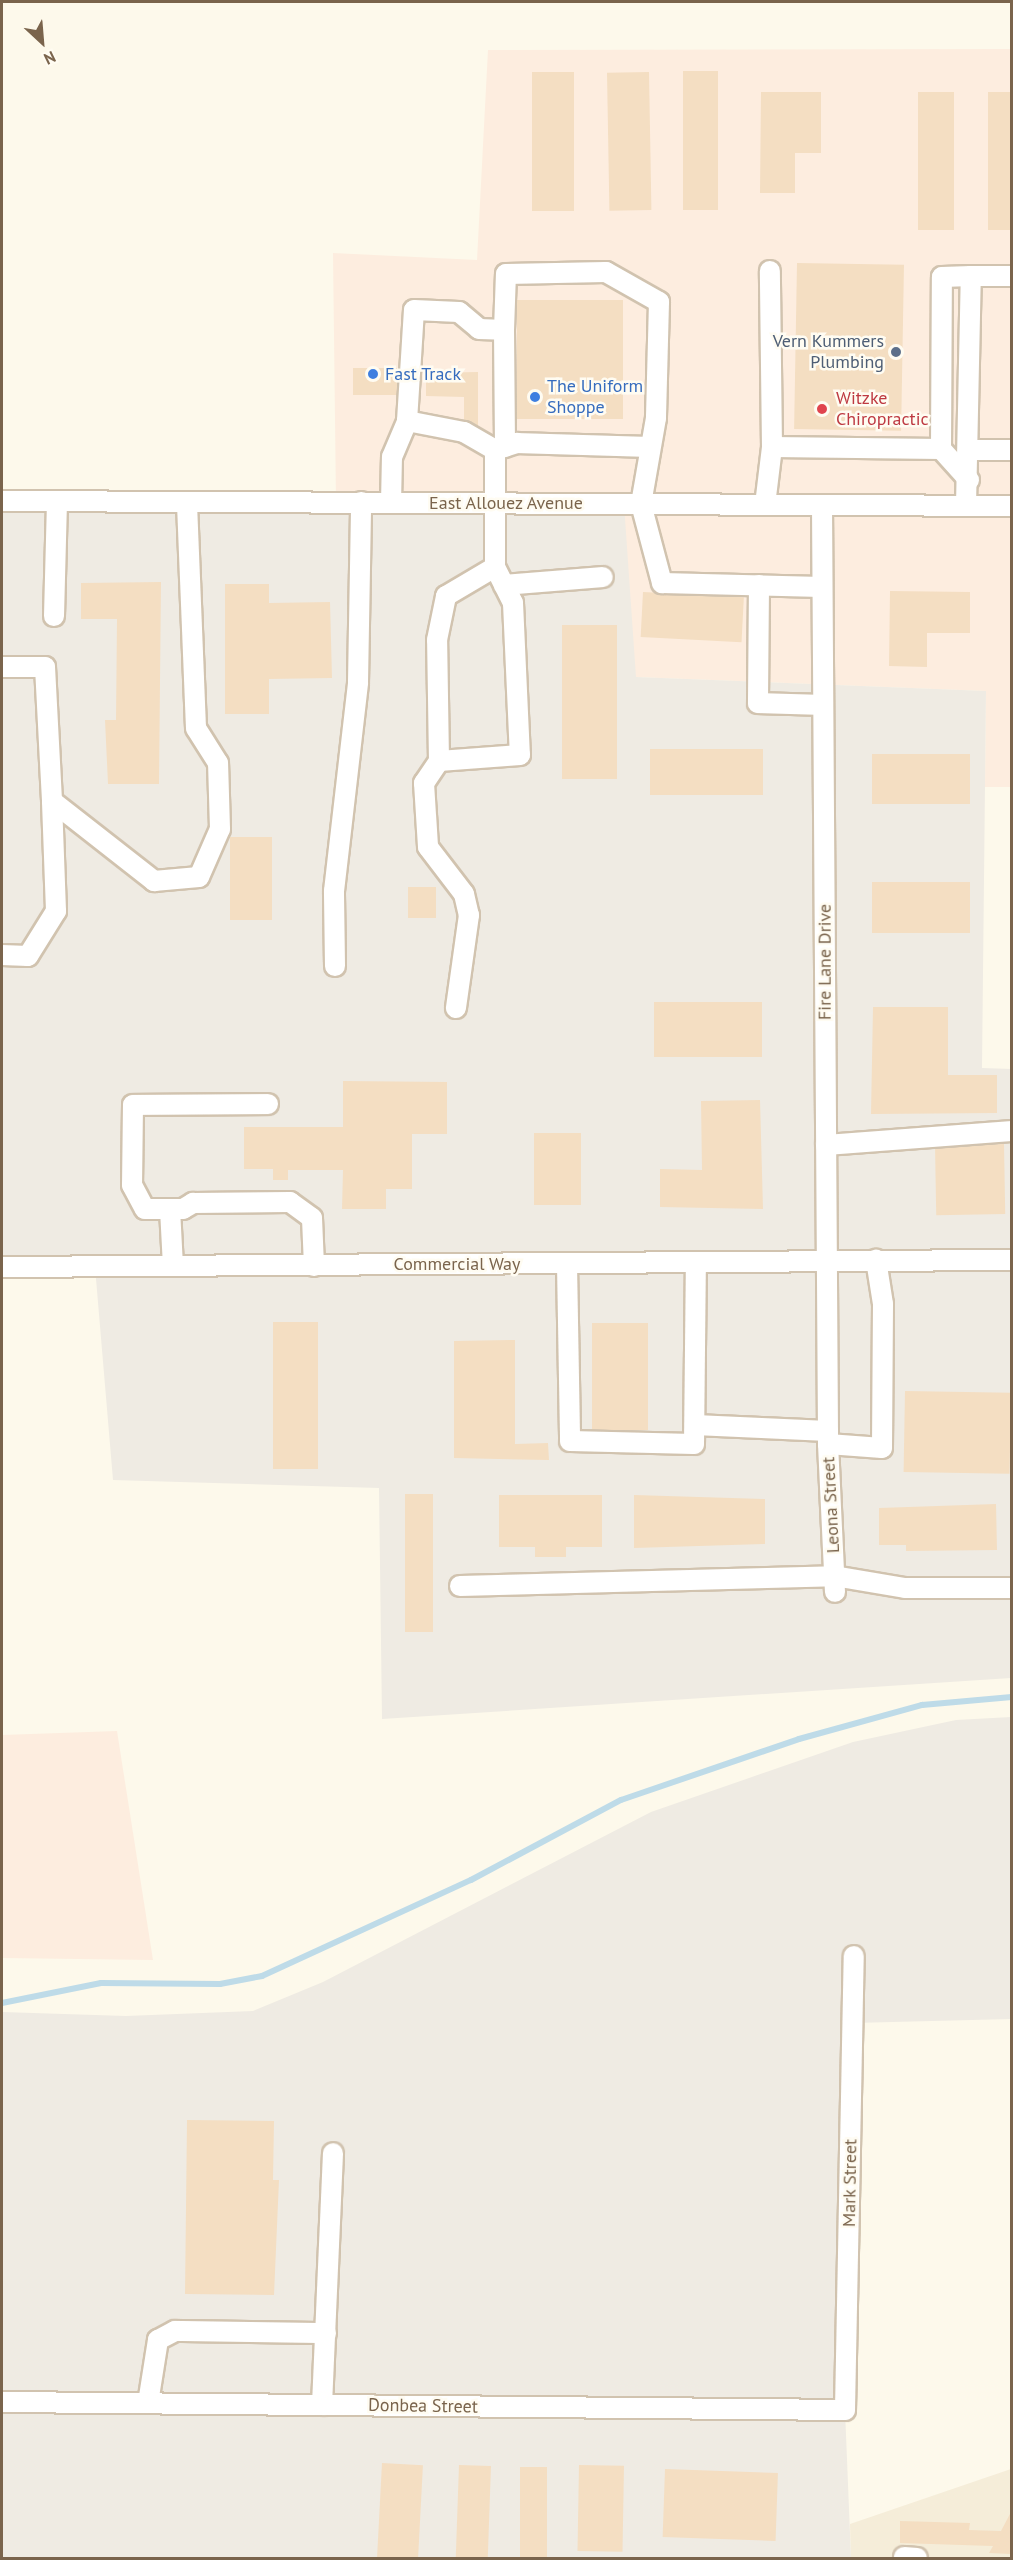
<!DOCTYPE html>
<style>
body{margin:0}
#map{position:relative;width:1013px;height:2560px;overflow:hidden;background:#fdf9eb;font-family:"PT Sans",sans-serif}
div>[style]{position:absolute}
.residential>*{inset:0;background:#f5edd9}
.commercial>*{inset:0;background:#fdeddf}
.industrial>*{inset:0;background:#efebe3}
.stream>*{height:6px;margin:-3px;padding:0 3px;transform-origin:3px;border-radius:3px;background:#bedbe8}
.building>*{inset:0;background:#f4dec2;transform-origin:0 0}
.roads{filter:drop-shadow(2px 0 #d1c3af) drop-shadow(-2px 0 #d1c3af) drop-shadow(0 2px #d1c3af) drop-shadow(0 -2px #d1c3af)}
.minor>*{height:20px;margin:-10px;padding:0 10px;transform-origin:10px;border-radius:10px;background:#fff}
.dots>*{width:16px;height:16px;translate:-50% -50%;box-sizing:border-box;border:3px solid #fffcf2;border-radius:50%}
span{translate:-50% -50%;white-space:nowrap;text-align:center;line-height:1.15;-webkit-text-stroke:5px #fffcf2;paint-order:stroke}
.service-label{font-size:18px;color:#4e5e75}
.right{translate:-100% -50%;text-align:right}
.shop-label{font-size:18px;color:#366cbe}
.left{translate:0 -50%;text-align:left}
.health-label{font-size:18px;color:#be3a42}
.street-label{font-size:18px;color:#7a644c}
.frame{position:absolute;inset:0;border:3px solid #7a644c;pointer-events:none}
.north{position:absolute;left:12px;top:12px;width:60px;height:60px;-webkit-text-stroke:4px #fffcf2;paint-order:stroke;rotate:154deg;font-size:16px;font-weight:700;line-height:24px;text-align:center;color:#7a644c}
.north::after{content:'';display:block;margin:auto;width:21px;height:27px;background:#7a644c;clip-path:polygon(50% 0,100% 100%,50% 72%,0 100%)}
</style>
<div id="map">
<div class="residential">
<div style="clip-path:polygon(1011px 2469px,1011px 2558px,851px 2558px,850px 2524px)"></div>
</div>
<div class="commercial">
<div style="clip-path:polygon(1011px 49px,1011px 787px,985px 787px,986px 691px,636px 677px,336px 502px,333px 253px,477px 260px,488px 50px)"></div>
<div style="clip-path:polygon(117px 1731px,153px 1960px,2px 1958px,2px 1735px)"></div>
</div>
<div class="industrial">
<div style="clip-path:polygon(2px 501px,624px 504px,636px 677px,986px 691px,982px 1068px,1012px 1069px,1011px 1678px,382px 1719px,379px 1488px,113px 1480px,95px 1267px,2px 1267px)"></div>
<div style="clip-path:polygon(1011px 1717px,1011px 2019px,853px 2023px,845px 2410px,851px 2558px,2px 2558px,2px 2012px,126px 2016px,253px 2011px,323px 1982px,651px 1812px,853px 1742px,956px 1720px)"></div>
</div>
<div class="stream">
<div style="left:2px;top:2003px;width:101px;rotate:-11.4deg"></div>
<div style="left:101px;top:1983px;width:119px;rotate:0.5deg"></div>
<div style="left:220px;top:1984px;width:43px;rotate:-10.8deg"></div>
<div style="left:262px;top:1976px;width:230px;rotate:-24.7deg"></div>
<div style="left:471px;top:1880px;width:170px;rotate:-28.1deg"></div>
<div style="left:621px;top:1800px;width:188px;rotate:-18.9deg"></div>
<div style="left:799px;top:1739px;width:128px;rotate:-15.5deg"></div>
<div style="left:922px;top:1705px;width:90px;rotate:-5.1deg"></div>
</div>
<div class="building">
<div style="left:683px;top:71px;width:35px;height:139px"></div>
<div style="left:532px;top:72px;width:42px;height:139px"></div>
<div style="left:649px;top:72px;width:138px;height:42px;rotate:89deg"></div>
<div style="clip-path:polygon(761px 92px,821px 92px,821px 153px,795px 153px,795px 193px,760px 193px)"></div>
<div style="left:918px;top:92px;width:36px;height:138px"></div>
<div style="left:988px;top:92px;width:23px;height:138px"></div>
<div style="left:797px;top:263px;width:107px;height:166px;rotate:1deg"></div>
<div style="left:623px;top:300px;width:119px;height:106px;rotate:90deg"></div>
<div style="left:353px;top:368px;width:44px;height:27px"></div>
<div style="clip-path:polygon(478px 372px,478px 426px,464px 420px,464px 397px,426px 396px,426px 373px)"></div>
<div style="clip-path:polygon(161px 582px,159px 784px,108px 784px,105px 720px,116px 720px,117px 619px,81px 619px,81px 583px)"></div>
<div style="clip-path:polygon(225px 584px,269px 584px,269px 603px,330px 602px,332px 678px,269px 679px,269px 714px,225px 714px)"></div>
<div style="clip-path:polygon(890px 591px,970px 592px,970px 633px,927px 633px,927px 667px,889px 666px)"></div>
<div style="left:643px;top:592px;width:101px;height:45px;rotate:3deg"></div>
<div style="left:562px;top:625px;width:55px;height:154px"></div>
<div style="left:650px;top:749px;width:113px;height:46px"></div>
<div style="left:872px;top:754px;width:98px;height:50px"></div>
<div style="left:230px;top:837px;width:42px;height:83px"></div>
<div style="left:872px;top:882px;width:98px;height:51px"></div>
<div style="left:436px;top:887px;width:31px;height:28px;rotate:90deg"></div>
<div style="left:654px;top:1002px;width:108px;height:55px"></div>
<div style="clip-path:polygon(873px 1007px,948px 1007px,948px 1075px,997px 1075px,997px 1113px,871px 1114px)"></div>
<div style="clip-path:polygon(343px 1081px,447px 1082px,447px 1134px,412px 1134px,412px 1189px,386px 1189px,386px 1209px,342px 1209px,343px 1170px,288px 1170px,288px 1180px,273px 1180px,273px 1169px,244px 1169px,244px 1127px,343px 1127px)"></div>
<div style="clip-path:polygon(760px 1100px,763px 1209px,660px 1207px,660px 1169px,702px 1170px,701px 1101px)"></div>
<div style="left:581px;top:1133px;width:72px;height:47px;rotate:90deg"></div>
<div style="left:1004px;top:1144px;width:70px;height:69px;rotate:89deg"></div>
<div style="left:273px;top:1322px;width:45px;height:147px"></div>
<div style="left:592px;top:1323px;width:56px;height:107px"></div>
<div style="clip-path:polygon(515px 1340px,515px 1444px,548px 1443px,549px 1460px,454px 1458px,454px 1341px)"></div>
<div style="left:905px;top:1391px;width:106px;height:81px;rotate:1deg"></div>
<div style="left:405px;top:1494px;width:28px;height:138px"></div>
<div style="clip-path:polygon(499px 1495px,602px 1495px,602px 1547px,566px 1547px,566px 1557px,535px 1557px,535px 1547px,499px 1547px)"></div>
<div style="clip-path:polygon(634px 1495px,765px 1499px,765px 1544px,634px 1548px)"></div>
<div style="clip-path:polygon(996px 1504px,997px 1550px,906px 1551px,906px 1545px,879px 1545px,879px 1508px)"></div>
<div style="clip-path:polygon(187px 2120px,274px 2121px,273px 2180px,279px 2180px,274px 2295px,185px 2294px)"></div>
<div style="left:382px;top:2463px;width:41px;height:96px;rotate:3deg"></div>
<div style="left:459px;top:2465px;width:32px;height:94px;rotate:2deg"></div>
<div style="left:579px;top:2465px;width:45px;height:86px;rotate:1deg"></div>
<div style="left:520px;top:2467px;width:27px;height:92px"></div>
<div style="left:665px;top:2469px;width:113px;height:68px;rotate:2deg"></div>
<div style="clip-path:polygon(1011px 2512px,1011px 2554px,989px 2553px,993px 2546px,900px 2543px,900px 2521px,970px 2523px,969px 2530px,1001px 2531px)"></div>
</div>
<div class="roads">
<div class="minor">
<div style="left:504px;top:330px;width:117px;rotate:89.5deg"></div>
<div style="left:407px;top:421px;width:58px;rotate:10.9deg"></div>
<div style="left:464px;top:432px;width:36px;rotate:30deg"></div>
<div style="left:772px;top:447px;width:169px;rotate:0.7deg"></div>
<div style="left:969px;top:450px;width:43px"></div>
<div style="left:969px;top:480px;width:42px;rotate:-132.1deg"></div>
<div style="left:941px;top:449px;width:172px;rotate:-89.7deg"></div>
<div style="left:942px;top:277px;width:29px;rotate:-2deg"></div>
<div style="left:2px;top:501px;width:1010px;rotate:0.28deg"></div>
<div style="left:391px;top:503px;width:46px;rotate:-88.8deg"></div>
<div style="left:392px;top:457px;width:39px;rotate:-67deg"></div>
<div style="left:407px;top:421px;width:111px;rotate:-86.4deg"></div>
<div style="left:414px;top:310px;width:45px;rotate:2.5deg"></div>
<div style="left:459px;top:312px;width:26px;rotate:40deg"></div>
<div style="left:479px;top:329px;width:25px;rotate:2deg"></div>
<div style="left:504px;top:330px;width:56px;rotate:-88deg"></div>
<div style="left:506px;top:274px;width:100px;rotate:-1.1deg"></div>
<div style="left:606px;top:272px;width:61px;rotate:29.5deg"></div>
<div style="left:659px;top:302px;width:116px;rotate:91.5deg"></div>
<div style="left:656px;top:418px;width:87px;rotate:99.9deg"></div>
<div style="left:641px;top:504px;width:82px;rotate:75.1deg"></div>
<div style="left:662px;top:583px;width:160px;rotate:1.4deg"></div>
<div style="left:765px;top:505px;width:58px;rotate:-83.1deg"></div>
<div style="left:772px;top:447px;width:176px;rotate:-90.7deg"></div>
<div style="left:822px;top:505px;width:939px;rotate:89.63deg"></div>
<div style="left:828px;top:1444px;width:148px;rotate:87.3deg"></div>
<div style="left:966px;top:506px;width:230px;rotate:-88.8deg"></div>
<div style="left:971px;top:276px;width:41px"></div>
<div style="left:495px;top:567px;width:40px;rotate:63.4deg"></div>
<div style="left:513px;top:603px;width:152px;rotate:87.4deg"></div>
<div style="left:520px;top:755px;width:81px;rotate:175.8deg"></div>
<div style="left:439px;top:761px;width:121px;rotate:-90.9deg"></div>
<div style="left:437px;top:640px;width:45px;rotate:-78.4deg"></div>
<div style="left:446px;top:596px;width:57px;rotate:-30.6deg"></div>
<div style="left:495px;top:567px;width:117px;rotate:-90deg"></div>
<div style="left:495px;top:450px;width:23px;rotate:-18deg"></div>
<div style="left:517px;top:443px;width:132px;rotate:1.7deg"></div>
<div style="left:504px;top:585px;width:99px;rotate:-4.6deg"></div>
<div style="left:759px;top:585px;width:118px;rotate:90.5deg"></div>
<div style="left:758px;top:703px;width:65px;rotate:1.8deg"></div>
<div style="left:54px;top:616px;width:115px;rotate:-88.5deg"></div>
<div style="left:2px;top:667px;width:43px"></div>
<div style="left:45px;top:667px;width:134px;rotate:87deg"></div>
<div style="left:52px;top:801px;width:130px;rotate:38.1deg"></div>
<div style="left:154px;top:881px;width:45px;rotate:-5.1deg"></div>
<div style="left:199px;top:877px;width:52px;rotate:-66.4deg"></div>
<div style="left:220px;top:829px;width:66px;rotate:-91.7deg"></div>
<div style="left:218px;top:763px;width:41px;rotate:-122.2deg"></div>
<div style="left:196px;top:728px;width:226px;rotate:-92.3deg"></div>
<div style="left:439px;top:761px;width:27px;rotate:124deg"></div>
<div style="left:424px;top:783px;width:64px;rotate:86.4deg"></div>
<div style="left:428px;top:847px;width:59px;rotate:52.5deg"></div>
<div style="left:464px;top:894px;width:22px;rotate:77deg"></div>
<div style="left:469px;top:915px;width:94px;rotate:98deg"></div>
<div style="left:2px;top:955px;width:26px;rotate:2deg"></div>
<div style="left:28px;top:956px;width:53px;rotate:-58.1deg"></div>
<div style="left:56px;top:911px;width:110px;rotate:-92.1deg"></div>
<div style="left:335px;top:966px;width:75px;rotate:-90.8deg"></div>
<div style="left:334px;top:891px;width:210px;rotate:-83.4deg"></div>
<div style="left:358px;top:682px;width:180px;rotate:-89deg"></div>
<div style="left:268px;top:1104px;width:135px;rotate:179.6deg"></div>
<div style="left:133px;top:1105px;width:80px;rotate:90.7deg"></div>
<div style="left:132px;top:1185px;width:27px;rotate:62deg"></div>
<div style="left:145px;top:1209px;width:38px"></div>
<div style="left:183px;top:1209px;width:12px;rotate:-31deg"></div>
<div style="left:193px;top:1203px;width:97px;rotate:-0.6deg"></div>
<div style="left:290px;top:1202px;width:27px;rotate:36deg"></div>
<div style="left:312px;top:1218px;width:48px;rotate:87.6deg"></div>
<div style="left:826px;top:1145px;width:187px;rotate:-4.3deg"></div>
<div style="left:170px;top:1209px;width:57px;rotate:87deg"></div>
<div style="left:567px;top:1264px;width:177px;rotate:89deg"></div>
<div style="left:570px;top:1441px;width:124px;rotate:1.4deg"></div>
<div style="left:694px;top:1444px;width:181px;rotate:-89.4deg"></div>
<div style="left:2px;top:1267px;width:1010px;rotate:-0.4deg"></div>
<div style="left:695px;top:1425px;width:133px;rotate:2.6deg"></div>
<div style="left:828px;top:1444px;width:54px;rotate:4.2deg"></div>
<div style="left:882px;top:1448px;width:144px;rotate:-89.6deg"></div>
<div style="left:883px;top:1304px;width:45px;rotate:-99deg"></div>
<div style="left:460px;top:1586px;width:374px;rotate:-1.5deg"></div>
<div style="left:834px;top:1576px;width:72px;rotate:9.6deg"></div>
<div style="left:905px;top:1588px;width:107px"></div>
<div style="left:2px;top:2402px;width:843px;rotate:0.54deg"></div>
<div style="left:845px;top:2410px;width:454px;rotate:-88.9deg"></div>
<div style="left:148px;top:2403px;width:64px;rotate:-81deg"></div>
<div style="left:158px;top:2340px;width:19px;rotate:-28deg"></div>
<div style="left:175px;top:2331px;width:151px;rotate:0.8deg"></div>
<div style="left:322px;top:2405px;width:252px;rotate:-87.5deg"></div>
<div style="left:904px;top:2557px;width:13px;rotate:4deg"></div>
</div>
</div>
<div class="dots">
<div style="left:896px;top:352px;background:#5c6f8a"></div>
<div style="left:373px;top:374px;background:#3f7fe0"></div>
<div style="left:535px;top:397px;background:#3f7fe0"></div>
<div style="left:822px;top:409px;background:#e0444e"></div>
</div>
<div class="service-label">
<span class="right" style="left:884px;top:352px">Vern Kummers<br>Plumbing</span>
</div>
<div class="shop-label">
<span class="left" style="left:385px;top:374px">Fast Track</span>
<span class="left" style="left:547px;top:397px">The Uniform<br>Shoppe</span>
</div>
<div class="health-label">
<span class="left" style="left:836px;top:409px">Witzke<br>Chiropractic</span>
</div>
<div class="street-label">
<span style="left:506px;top:503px">East Allouez Avenue</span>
<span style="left:825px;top:962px;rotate:-90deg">Fire Lane Drive</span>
<span style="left:457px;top:1264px">Commercial Way</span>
<span style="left:831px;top:1505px;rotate:-93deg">Leona Street</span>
<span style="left:850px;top:2183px;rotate:-89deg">Mark Street</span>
<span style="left:423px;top:2406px;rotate:1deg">Donbea Street</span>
</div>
<div class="frame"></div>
<div class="north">N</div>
</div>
